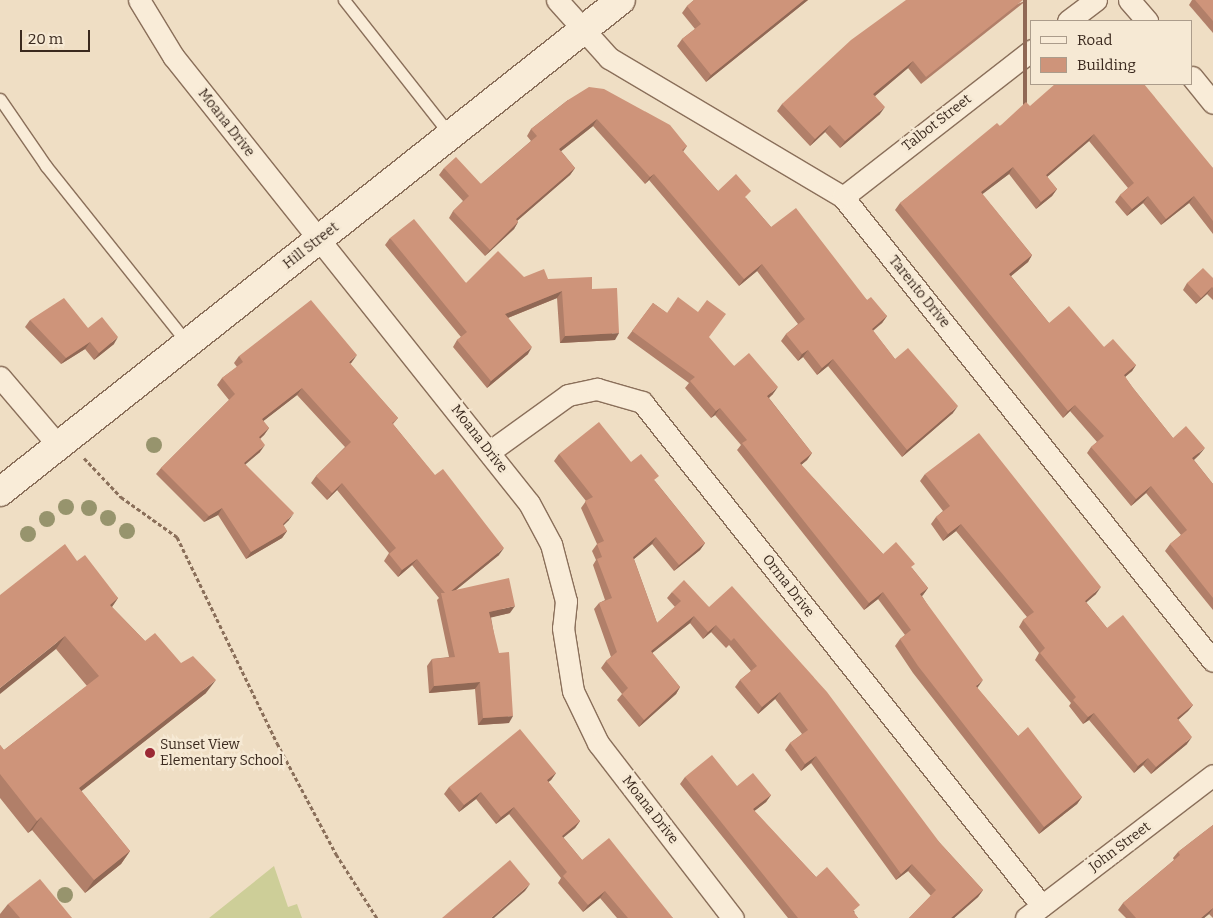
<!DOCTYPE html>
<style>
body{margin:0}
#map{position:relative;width:1213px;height:918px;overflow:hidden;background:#efdec4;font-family:Bitter,serif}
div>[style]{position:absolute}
.green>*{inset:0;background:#cdce98}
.path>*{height:3px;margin-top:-1.5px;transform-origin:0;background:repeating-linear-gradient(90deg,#8a6f5a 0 4px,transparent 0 6.5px)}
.roads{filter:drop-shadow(1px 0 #8a6f5a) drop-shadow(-1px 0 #8a6f5a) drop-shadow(0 1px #8a6f5a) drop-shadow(0 -1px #8a6f5a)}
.service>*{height:11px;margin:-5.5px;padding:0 5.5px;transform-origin:5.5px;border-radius:5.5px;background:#f9ecd8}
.minor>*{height:21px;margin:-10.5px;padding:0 10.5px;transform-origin:10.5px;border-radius:10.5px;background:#f9ecd8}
.tertiary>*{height:28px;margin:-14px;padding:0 14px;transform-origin:14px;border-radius:14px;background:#f9ecd8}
.trees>*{width:16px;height:16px;margin:-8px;border-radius:50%;background:#97946d}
.wall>*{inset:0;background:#b17f69}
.shaded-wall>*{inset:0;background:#906855;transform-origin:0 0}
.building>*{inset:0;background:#ce947a}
.dots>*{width:14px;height:14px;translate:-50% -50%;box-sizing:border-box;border:2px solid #f6e9d4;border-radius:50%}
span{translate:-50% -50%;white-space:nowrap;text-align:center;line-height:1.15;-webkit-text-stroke:5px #f6e9d4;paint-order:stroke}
.street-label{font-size:14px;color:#3a291e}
.poi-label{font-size:14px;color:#3a291e}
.left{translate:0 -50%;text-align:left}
.legend{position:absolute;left:1030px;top:20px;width:162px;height:65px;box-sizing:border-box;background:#f6e9d4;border:1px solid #ab9c8b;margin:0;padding:6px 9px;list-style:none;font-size:15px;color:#3a291e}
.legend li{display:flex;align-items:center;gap:10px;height:25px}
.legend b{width:25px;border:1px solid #ab9c8b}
.scale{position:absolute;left:20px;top:30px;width:70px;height:22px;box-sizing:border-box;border:2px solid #3a291e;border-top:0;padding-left:6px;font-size:15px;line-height:18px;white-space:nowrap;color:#3a291e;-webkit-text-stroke:4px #f6e9d4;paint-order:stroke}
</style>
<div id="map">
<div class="green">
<div style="clip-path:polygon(274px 866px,288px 907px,297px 904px,302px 918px,209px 918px)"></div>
</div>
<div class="path">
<div style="left:84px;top:458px;width:54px;rotate:46.5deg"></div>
<div style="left:121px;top:497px;width:69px;rotate:35.5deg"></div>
<div style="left:177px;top:537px;width:229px;rotate:64.1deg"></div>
<div style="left:277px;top:743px;width:126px;rotate:62deg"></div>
<div style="left:336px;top:854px;width:76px;rotate:57.4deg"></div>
</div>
<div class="roads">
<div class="service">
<div style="left:344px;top:0;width:173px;rotate:51.8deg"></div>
<div style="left:0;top:99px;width:81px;rotate:55.5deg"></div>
<div style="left:46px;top:166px;width:228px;rotate:51.4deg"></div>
</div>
<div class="minor">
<div style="left:139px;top:0;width:66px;rotate:58.7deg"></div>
<div style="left:173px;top:56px;width:571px;rotate:51.47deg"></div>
<div style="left:529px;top:503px;width:47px;rotate:61.8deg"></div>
<div style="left:551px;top:544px;width:59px;rotate:75.3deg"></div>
<div style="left:566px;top:601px;width:27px;rotate:96deg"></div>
<div style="left:563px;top:628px;width:64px;rotate:81deg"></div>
<div style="left:573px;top:691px;width:58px;rotate:64.3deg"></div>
<div style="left:598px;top:743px;width:221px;rotate:52.4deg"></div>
<div style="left:557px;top:0;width:78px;rotate:48.1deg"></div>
<div style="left:609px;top:58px;width:272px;rotate:30.7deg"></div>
<div style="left:843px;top:197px;width:593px;rotate:51.43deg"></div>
<div style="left:1129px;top:0;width:28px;rotate:49deg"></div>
<div style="left:1068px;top:21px;width:35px;rotate:-37deg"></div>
<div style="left:1192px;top:77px;width:33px;rotate:51deg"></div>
<div style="left:843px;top:197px;width:239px;rotate:-37.9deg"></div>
<div style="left:0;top:377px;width:88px;rotate:49.6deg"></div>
<div style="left:489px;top:452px;width:97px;rotate:-35.8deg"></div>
<div style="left:568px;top:395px;width:30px;rotate:-12deg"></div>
<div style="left:597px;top:389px;width:47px;rotate:16.1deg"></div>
<div style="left:642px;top:402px;width:643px;rotate:51.56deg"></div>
<div style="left:1026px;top:918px;width:235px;rotate:-37.4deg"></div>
</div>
<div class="tertiary">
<div style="left:0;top:492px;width:792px;rotate:-38.39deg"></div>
</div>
</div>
<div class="trees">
<div style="left:154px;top:445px"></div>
<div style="left:66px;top:507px"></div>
<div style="left:89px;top:508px"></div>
<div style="left:108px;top:518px"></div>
<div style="left:47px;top:519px"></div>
<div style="left:127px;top:531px"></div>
<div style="left:28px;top:534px"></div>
<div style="left:65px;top:895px"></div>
</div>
<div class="wall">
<div style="clip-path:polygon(694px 0,808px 0,706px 82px,677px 46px,682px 39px,695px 29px,682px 13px,687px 6px)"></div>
<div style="clip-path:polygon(1027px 0,921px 84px,908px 68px,875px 96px,880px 114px,840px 148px,825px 132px,810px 146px,777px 111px,782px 104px)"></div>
<div style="clip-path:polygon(1192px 0,1213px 0,1213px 33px,1189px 5px)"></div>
<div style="clip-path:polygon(568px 100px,687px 146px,683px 152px,718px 191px,746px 198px,771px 227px,867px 300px,887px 316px,882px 323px,873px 331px,895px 359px,953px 413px,902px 457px,828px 366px,817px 375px,803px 357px,798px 361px,781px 341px,786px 334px,798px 324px,757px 271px,739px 286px,649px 180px,645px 184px,593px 126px,561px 151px,575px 168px,570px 175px,517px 221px,518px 222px,514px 229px,485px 256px,449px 218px,453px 211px,463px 201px,439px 175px,444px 168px,481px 184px,531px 141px,527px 136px,531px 129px)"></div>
<div style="clip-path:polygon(1030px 106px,1213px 168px,1213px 234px,1189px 203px,1161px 225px,1143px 203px,1127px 216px,1115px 202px,1120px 195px,1128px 188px,1089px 141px,1047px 177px,1057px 189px,1052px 196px,1036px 209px,1009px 174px,982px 194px,1032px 255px,1028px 262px,1011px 276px,1049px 323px,1104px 347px,1136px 365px,1132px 371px,1125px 377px,1133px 388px,1173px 438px,1200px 454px,1194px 460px,1213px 484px,1213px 610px,1165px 551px,1170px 544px,1181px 535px,1146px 493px,1131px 506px,1087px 453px,1091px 447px,1097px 442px,1070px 411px,1063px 418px,895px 210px,900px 203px,1000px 126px)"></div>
<div style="clip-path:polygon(390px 238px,466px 283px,524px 277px,548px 279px,592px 289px,615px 340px,560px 343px,557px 298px,508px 318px,528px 354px,487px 388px,453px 347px,457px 340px,461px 337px,385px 245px)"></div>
<div style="clip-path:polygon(1213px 278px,1213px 300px,1207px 294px,1196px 304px,1183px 290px,1187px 283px)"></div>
<div style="clip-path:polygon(653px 303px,667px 313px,734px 366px,773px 394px,769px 398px,812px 453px,807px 460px,801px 465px,883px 554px,912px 568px,928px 588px,922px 596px,978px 687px,977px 688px,1018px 736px,1082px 797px,1077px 804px,1039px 834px,913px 673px,895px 646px,900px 639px,905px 635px,878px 599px,864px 610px,737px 450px,741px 445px,715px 415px,711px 418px,685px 388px,689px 383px,627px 338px)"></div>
<div style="clip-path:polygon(30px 320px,88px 328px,114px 344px,94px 360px,85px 349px,61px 364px,25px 327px)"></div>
<div style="clip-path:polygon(239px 356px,352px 362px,350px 364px,398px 418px,393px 424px,499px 555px,456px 590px,510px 613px,491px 617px,509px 723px,478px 725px,475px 689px,429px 693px,427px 666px,432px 659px,449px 657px,437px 600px,439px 598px,412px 565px,398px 577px,384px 561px,389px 553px,337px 490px,327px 500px,311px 483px,316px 476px,345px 447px,297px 395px,263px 421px,269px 428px,264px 435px,260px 439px,260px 452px,245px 464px,289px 520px,283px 525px,287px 531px,282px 538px,246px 559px,218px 515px,204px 522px,156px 474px,161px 468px,229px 400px,217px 385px,222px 378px,237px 367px,234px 363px)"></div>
<div style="clip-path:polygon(559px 454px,631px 462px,655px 481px,705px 543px,700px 550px,674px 571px,652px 544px,634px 559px,657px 623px,675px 607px,667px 598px,672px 592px,709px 607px,940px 843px,983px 890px,978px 897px,954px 918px,909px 918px,931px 896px,908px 871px,896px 880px,811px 763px,801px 771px,785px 750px,790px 743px,802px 734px,775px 699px,758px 714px,735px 687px,740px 680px,751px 671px,729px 645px,726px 648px,711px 632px,703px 639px,690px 623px,652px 653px,680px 687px,676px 694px,639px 727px,617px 700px,622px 694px,601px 668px,606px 661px,611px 657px,594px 609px,599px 603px,605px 600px,593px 565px,596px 560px,592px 551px,597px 544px,581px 508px,586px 501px,554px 461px)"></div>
<div style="clip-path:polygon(925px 474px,1096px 594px,1086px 602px,1107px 628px,1193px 705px,1188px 711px,1178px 720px,1187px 744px,1151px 774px,1143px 765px,1134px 773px,1089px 720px,1083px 724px,1069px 706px,1071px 703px,1035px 660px,1039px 653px,1019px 627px,1023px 620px,1027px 617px,956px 531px,943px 541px,931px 524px,936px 517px,943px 511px,920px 481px)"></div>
<div style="clip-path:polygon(77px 561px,118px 598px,112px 607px,145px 641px,206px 693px,81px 791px,130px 851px,121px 864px,85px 893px,32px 830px,28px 833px,0 798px,0 745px,4px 750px,87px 686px,56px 649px)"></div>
<div style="clip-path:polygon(556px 773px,551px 780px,548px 782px,580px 821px,575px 828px,563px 837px,582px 860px,673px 918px,617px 918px,600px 898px,583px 912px,558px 883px,561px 878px,509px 814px,496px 824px,476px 799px,459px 812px,444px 794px,449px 787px)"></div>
<div style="clip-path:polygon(685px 777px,737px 786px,771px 795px,766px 802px,754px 811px,816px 877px,855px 912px,854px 913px,858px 918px,788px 918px,680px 784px)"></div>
<div style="clip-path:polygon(1213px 825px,1213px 918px,1209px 914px,1204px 918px,1126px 918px,1118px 910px,1123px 903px,1174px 860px,1173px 858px,1178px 852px)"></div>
<div style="clip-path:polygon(8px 904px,72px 918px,0 918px,0 914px)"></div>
</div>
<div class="shaded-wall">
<div style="clip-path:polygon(804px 0,808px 0,706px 82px,711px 75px)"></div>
<div style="left:1023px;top:0;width:4px;height:124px"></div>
<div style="clip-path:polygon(913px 61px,908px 68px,869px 101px,873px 94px)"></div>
<div style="clip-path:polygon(885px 107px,880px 114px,840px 148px,845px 141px)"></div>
<div style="clip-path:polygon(597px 119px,593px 126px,555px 156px,559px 149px)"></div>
<div style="clip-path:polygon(830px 125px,825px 132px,810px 146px,815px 139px)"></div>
<div style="clip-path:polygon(1094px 134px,1089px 141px,1041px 182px,1046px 175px)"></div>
<div style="clip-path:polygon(1013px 167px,1009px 174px,976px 199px,981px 192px)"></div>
<div style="clip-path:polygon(575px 168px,570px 175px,511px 226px,516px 219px)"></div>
<div style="clip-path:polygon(654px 174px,649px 180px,645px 184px,650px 177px)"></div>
<div style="clip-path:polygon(1057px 189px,1052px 196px,1036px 209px,1041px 202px)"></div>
<div style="clip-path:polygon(1148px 196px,1143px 203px,1127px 216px,1132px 209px)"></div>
<div style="clip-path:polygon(1194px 196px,1189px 203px,1161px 225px,1166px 219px)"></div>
<div style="clip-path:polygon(518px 222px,514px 229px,485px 256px,490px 250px)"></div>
<div style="clip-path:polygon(1032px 255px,1028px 262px,1005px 281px,1009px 274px)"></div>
<div style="clip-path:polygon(762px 264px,757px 271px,739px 286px,744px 279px)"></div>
<div style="clip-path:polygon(1212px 287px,1207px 294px,1196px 304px,1201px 298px)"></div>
<div style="clip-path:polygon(562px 291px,557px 298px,500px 321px,505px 314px)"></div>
<div style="clip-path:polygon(887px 316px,882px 323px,867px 335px,872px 329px)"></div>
<div style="clip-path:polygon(619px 333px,615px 340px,560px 343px,565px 336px)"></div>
<div style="clip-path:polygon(118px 337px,114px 344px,94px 360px,99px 353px)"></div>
<div style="clip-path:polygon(90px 342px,85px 349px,61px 364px,66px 358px)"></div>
<div style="clip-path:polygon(532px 347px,528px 354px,487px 388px,491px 381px)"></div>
<div style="clip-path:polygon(808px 350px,803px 357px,798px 361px,802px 354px)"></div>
<div style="clip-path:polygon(357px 355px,352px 362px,344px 369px,349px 362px)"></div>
<div style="clip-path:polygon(833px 359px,828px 366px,817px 375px,822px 368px)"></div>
<div style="clip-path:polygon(1136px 365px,1132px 371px,1119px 382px,1124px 375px)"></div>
<div style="clip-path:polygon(778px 387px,773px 394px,763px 403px,767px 396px)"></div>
<div style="clip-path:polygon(302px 388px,297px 395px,257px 426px,262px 419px)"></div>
<div style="clip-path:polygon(1075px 405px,1070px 411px,1063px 418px,1068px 411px)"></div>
<div style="clip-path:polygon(958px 406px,953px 413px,902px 457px,907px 450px)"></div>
<div style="clip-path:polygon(720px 408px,715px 415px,711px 418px,716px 411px)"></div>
<div style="clip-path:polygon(269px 428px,264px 435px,254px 444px,259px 437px)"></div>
<div style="clip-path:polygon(265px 445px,260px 452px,239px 470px,244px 463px)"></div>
<div style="clip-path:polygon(1205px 448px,1200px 454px,1188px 465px,1192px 458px)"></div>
<div style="clip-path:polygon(812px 453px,807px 460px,795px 470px,800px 463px)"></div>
<div style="clip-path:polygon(342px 483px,337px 490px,327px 500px,332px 493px)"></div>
<div style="clip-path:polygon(1151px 486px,1146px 493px,1131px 506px,1136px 499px)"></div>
<div style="clip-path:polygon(222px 508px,218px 515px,204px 522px,209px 516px)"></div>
<div style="clip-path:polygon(294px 513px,289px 520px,278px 531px,283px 524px)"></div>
<div style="clip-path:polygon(961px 524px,956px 531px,943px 541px,948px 534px)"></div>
<div style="clip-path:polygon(287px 531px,282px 538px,246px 559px,251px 552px)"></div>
<div style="clip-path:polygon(656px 537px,652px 544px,628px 564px,633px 557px)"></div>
<div style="clip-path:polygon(705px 543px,700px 550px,674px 571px,679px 565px)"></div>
<div style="clip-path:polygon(504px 548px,499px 555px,446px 598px,451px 591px)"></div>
<div style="clip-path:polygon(417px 559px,412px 565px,398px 577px,402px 570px)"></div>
<div style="clip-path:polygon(1101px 587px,1096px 594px,1080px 608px,1085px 601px)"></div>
<div style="clip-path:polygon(928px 588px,923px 595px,915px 601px,920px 594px)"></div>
<div style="clip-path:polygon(883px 592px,878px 599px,864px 610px,869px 603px)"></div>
<div style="clip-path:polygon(118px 598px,109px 611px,110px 605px)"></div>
<div style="clip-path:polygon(515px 606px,510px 613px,485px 619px,489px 612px)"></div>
<div style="clip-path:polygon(694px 616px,690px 623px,646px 658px,651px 651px)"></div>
<div style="clip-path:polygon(716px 625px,711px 632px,703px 639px,708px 632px)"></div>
<div style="clip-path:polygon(65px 636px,56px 649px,0 694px,0 688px)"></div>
<div style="clip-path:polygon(216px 680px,206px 693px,69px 801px,79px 788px)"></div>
<div style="clip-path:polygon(983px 680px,978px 687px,971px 693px,976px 686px)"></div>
<div style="clip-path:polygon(480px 682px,475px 689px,429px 693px,434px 686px)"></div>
<div style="clip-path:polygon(680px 687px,676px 694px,639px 727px,644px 720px)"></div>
<div style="clip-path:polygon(780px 692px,775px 699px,758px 714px,762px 707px)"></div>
<div style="clip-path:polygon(1193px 705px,1188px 711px,1172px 725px,1177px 718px)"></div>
<div style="clip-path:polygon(1094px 713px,1089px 720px,1083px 724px,1088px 717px)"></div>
<div style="clip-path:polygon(513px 716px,509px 723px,478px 725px,483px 718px)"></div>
<div style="clip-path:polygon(1192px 737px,1187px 744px,1151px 774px,1156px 767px)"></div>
<div style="clip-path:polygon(816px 756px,811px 763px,801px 771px,805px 764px)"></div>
<div style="clip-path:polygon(1148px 758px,1143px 765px,1134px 773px,1138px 766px)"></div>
<div style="clip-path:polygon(556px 773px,551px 780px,542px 787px,547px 780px)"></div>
<div style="clip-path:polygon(481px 792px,476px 799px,459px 812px,464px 805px)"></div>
<div style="clip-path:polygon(771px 795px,766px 802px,748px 816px,753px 809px)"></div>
<div style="clip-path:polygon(1082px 797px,1077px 804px,1039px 834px,1044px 827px)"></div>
<div style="clip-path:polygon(514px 807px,509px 814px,496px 824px,501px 817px)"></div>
<div style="clip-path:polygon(41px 817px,32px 830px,28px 833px,37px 821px)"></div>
<div style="clip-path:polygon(580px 821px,575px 828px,557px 843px,562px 836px)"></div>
<div style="clip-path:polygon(130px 851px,121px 864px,85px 893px,94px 880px)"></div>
<div style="clip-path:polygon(912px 864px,908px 871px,896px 880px,901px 874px)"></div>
<div style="clip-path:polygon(530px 884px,525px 891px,494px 918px,491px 918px)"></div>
<div style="clip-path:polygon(983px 890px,978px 897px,954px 918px,951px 918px)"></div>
<div style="clip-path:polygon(605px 891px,600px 898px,583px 912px,588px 905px)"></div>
<div style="clip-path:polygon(1213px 908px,1209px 914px,1204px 918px,1201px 918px)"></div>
</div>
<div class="building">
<div style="clip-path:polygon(694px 0,804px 0,711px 75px,682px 39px,701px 24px,687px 6px)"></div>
<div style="clip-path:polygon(906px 0,1023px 0,926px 77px,913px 61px,873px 94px,885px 107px,845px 141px,830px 125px,815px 139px,782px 104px,851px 40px)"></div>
<div style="clip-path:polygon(1195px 0,1213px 0,1213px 21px)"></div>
<div style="clip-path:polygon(1055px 84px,1144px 84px,1213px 168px,1213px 221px,1194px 196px,1166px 219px,1148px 196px,1132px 209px,1120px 195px,1134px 183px,1094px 134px,1046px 175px,1057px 189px,1041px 202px,1013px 167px,981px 192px,1032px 255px,1009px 274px,1049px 323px,1069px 306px,1104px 347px,1113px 339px,1136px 365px,1124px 375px,1133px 388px,1173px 438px,1186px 426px,1205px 448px,1192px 458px,1213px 484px,1213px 598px,1170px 544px,1187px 530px,1151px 486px,1136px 499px,1091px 447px,1104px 436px,1075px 405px,1068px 411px,900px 203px,997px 123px,1000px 126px,1026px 102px,1030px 106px)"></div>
<div style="clip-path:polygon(589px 87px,604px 89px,670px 125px,687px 146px,682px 150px,718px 191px,736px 174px,751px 191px,745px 197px,771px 227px,796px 208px,867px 300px,871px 297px,887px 316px,872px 329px,895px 359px,908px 348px,958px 406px,907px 450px,833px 359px,822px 368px,808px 350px,802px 354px,786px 334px,805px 319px,762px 264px,744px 279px,654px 174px,650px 177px,597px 119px,559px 149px,575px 168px,516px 219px,518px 222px,490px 250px,453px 211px,469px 196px,444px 168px,456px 157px,481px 184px,537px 136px,531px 129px,568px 100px)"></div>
<div style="clip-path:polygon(414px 219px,466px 283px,498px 251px,524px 277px,544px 269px,548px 279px,592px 277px,592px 289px,617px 288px,619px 333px,565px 336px,562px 291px,505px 314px,532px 347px,491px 381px,457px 340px,467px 332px,390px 238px)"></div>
<div style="clip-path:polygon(1203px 268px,1213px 278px,1213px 288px,1212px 287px,1201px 298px,1187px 283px)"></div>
<div style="clip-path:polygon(678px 297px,698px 312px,707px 300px,726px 314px,709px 337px,734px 366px,749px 353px,778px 387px,767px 396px,812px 453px,800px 463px,883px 554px,896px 542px,915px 564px,911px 567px,928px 588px,920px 594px,983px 680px,976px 686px,1018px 736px,1028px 727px,1082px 797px,1044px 827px,918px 666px,900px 639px,911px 630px,883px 592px,869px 603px,742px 443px,747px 440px,720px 408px,716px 411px,690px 381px,695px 377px,632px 331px,653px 303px,667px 313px)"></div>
<div style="clip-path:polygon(64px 298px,88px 328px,102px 317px,118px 337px,99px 353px,90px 342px,66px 358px,30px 320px)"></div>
<div style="clip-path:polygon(311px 300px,357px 355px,349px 362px,398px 418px,392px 423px,435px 475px,443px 469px,504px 548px,451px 591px,509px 578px,515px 606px,489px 612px,499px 653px,509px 652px,513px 716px,483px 718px,480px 682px,434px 686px,432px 659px,455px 657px,441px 593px,445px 593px,417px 559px,402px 570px,389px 554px,396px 548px,342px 483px,332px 493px,316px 476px,351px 442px,302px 388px,262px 419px,269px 428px,259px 437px,265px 445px,244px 463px,294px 513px,283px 524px,287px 531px,251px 552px,222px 508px,209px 516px,161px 468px,235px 394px,222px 378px,243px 362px,239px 356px)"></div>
<div style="clip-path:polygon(599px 422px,631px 462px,641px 454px,659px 476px,654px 480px,705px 543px,679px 565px,656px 537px,633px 557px,657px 623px,681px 601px,672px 592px,684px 580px,709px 607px,732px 586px,827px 692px,940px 843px,983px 890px,951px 918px,909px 918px,936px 890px,912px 864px,901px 874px,816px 756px,805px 764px,790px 743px,808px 730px,780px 692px,762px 707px,740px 680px,757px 666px,734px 638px,731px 641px,716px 625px,708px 632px,694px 616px,651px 651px,680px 687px,644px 720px,622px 694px,628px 688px,606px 661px,617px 652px,599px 603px,612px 598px,597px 559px,602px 557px,597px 544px,604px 541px,585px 501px,593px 497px,559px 454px)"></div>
<div style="clip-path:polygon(979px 433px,1101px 587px,1085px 601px,1107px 628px,1123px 615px,1193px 705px,1177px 718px,1192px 737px,1156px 767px,1148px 758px,1138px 766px,1094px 713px,1088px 717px,1073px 700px,1076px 697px,1040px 653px,1045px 648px,1023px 620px,1034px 612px,961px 524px,948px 534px,936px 517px,950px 506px,925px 474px)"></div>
<div style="clip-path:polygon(65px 544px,77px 561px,85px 555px,118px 598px,110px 605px,145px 641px,155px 633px,181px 663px,193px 656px,216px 680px,79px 788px,130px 851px,94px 880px,41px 817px,37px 821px,0 774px,0 745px,4px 750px,99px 676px,65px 636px,0 688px,0 595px)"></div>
<div style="clip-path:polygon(520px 729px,556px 773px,547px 780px,580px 821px,562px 836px,582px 860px,609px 838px,673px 918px,628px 918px,605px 891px,588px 905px,563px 876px,567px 872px,514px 807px,501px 817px,481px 792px,464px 805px,449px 787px)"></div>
<div style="clip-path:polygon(712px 755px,737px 786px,753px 773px,771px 795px,753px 809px,816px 877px,827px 867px,860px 905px,853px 911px,858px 918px,798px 918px,685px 777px)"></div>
<div style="clip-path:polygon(1213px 825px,1213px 908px,1201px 918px,1136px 918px,1123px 903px,1180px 855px,1178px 852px)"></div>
<div style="clip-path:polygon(510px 860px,530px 884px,491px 918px,442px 918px)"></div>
<div style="clip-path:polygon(40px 879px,72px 918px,20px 918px,8px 904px)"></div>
</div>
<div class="dots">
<div style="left:150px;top:753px;background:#9b2935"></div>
</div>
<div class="street-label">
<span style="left:226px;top:123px;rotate:52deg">Moana Drive</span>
<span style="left:937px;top:123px;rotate:-38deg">Talbot Street</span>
<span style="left:311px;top:246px;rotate:-38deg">Hill Street</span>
<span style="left:919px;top:292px;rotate:51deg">Tarento Drive</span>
<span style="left:479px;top:439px;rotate:52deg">Moana Drive</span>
<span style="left:788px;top:586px;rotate:52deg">Orma Drive</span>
<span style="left:650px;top:810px;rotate:52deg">Moana Drive</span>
<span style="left:1120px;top:847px;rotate:-37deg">John Street</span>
</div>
<div class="poi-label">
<span class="left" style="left:160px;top:753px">Sunset View<br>Elementary School</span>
</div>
<ul class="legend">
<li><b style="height:6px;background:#f9ecd8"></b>Road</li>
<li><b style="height:14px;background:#ce947a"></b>Building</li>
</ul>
<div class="scale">20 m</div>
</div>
